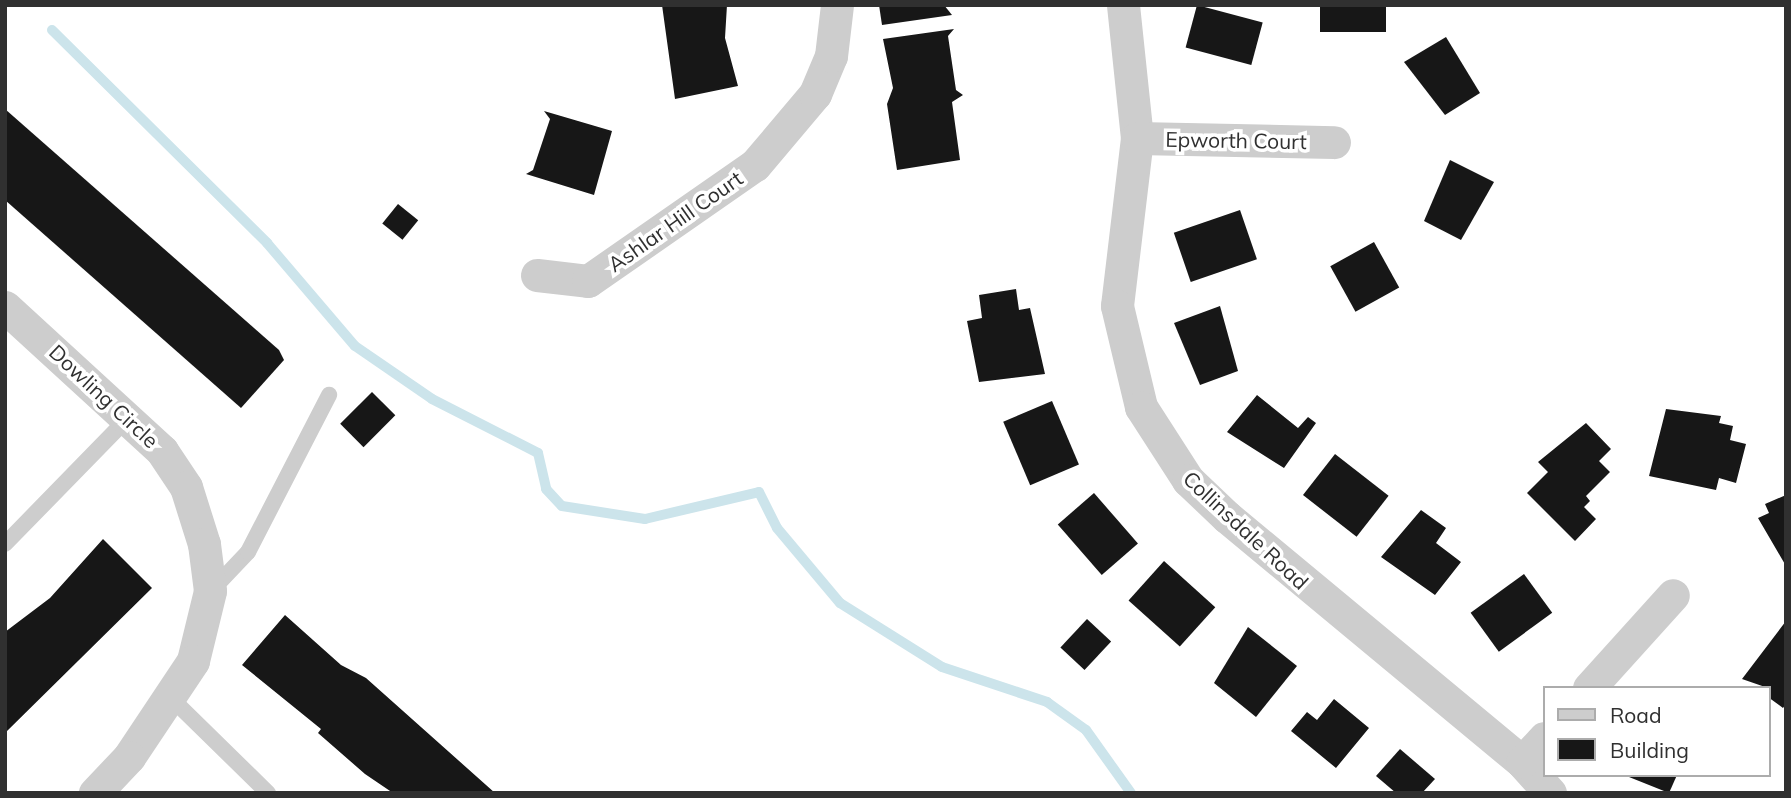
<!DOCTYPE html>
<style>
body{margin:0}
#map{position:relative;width:1791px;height:798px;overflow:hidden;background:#fff;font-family:Mulish,sans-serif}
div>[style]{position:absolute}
.stream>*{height:10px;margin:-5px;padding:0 5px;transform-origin:5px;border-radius:5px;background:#cce4eb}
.building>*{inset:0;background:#171717;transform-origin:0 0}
.lane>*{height:16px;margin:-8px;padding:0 8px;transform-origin:8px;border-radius:8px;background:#cdcdcd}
.street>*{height:33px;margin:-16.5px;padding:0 16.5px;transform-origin:16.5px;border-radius:16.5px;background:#cdcdcd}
span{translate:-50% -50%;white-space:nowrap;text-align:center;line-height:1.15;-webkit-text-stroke:7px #fff;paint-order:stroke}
.street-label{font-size:21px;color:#303030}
.frame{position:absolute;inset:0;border:7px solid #303030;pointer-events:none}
.legend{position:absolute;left:1543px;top:686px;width:228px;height:91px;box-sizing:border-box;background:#fff;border:2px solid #acacac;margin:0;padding:9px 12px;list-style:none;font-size:21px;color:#303030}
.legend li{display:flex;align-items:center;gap:14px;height:35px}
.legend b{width:35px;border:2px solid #acacac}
</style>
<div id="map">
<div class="stream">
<div style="left:52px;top:30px;width:303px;rotate:44.7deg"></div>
<div style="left:267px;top:243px;width:135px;rotate:49.5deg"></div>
<div style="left:355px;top:346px;width:93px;rotate:34.5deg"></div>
<div style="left:432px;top:399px;width:119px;rotate:27deg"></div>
<div style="left:538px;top:453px;width:37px;rotate:77deg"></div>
<div style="left:546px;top:489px;width:23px;rotate:47deg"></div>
<div style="left:562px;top:506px;width:84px;rotate:8.9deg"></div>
<div style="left:645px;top:519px;width:117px;rotate:-13.3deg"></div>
<div style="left:759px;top:492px;width:40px;rotate:63.4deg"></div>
<div style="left:777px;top:528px;width:98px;rotate:50deg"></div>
<div style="left:840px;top:603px;width:120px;rotate:32.1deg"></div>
<div style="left:942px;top:667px;width:111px;rotate:18.4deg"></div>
<div style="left:1047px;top:702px;width:48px;rotate:35.7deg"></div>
<div style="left:1086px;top:730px;width:77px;rotate:54.5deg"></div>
</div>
<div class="building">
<div style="clip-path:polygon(662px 5px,727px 5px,725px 38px,738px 86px,675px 99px)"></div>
<div style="clip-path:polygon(879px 5px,944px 5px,952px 15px,882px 25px)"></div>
<div style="left:1197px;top:5px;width:68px;height:44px;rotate:15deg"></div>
<div style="left:1320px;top:5px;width:66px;height:27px"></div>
<div style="clip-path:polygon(954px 29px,948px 36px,956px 90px,963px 95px,952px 102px,960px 160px,897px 170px,887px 104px,893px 88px,883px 39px)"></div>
<div style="clip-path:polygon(1446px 37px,1480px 93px,1445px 115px,1404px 62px)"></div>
<div style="clip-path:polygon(5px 109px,279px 350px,284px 360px,241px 408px,5px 200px)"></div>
<div style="clip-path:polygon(544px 111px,612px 131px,594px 195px,526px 174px,533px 170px,550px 119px)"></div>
<div style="clip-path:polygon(1450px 160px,1494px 182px,1461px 240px,1424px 221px)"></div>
<div style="left:398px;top:204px;width:26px;height:25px;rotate:39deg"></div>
<div style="left:1240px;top:210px;width:52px;height:70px;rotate:71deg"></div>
<div style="left:1374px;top:242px;width:52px;height:50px;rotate:61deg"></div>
<div style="clip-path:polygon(1016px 289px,1019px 310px,1030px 308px,1045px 374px,979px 382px,967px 321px,982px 318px,979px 295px)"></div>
<div style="clip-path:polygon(1220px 306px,1238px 371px,1200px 385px,1174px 323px)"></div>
<div style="left:372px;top:392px;width:33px;height:45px;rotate:45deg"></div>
<div style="clip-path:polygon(1257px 395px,1298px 428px,1308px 417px,1316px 423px,1284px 468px,1227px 432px)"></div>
<div style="left:1052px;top:401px;width:69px;height:53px;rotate:67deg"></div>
<div style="clip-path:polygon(1666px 409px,1721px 416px,1719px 423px,1733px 426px,1730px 440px,1746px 444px,1736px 483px,1719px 478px,1716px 490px,1649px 476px)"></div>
<div style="clip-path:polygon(1586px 423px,1611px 449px,1599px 461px,1610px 472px,1586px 496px,1590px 501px,1584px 507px,1596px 519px,1575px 541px,1527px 493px,1548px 472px,1538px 462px)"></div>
<div style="left:1335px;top:454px;width:68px;height:52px;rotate:38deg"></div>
<div style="left:1094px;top:493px;width:67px;height:48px;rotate:49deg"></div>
<div style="clip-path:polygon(1786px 495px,1786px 566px,1758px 518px,1769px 513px,1765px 504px)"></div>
<div style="clip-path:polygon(1421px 510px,1446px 528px,1436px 543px,1461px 562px,1435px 595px,1381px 557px)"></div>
<div style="clip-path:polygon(103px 539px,152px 588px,5px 733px,5px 632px,50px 598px)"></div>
<div style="left:1164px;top:561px;width:69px;height:53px;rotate:42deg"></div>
<div style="left:1524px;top:574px;width:48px;height:66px;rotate:54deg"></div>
<div style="clip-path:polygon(285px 615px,341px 665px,366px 678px,495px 793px,393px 793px,365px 774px,318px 733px,321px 729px,242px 665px)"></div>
<div style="left:1087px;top:619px;width:33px;height:39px;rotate:43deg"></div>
<div style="clip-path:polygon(1786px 621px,1786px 704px,1783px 708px,1768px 697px,1768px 688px,1742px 679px)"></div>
<div style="clip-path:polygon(1248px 627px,1297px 666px,1256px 717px,1214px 683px)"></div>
<div style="clip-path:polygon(1334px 699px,1369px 728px,1336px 768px,1291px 731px,1307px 712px,1317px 720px)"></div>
<div style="clip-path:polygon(1400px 749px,1435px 779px,1422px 793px,1396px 793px,1376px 776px)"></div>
<div style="clip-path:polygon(1624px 775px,1677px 775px,1669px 793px)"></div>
</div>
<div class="lane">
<div style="left:5px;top:544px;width:179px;rotate:-45.7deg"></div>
<div style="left:212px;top:590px;width:52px;rotate:-46.5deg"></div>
<div style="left:248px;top:552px;width:177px;rotate:-62.7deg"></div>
<div style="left:171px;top:698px;width:136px;rotate:44.4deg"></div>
</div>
<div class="street">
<div style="left:1123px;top:5px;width:134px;rotate:84deg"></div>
<div style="left:1137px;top:138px;width:169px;rotate:96.8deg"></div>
<div style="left:1117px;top:306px;width:104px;rotate:76.6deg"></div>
<div style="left:1141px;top:407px;width:87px;rotate:57.2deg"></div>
<div style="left:1188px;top:480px;width:54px;rotate:43.5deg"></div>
<div style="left:1227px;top:517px;width:383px;rotate:39.7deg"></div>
<div style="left:1522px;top:762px;width:42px;rotate:47.9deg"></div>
<div style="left:1137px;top:138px;width:197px;rotate:1.2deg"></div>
<div style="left:537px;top:275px;width:51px;rotate:6.7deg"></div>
<div style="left:588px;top:281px;width:203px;rotate:-34.8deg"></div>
<div style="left:755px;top:165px;width:93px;rotate:-49.8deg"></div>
<div style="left:815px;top:94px;width:41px;rotate:-67.2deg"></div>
<div style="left:831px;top:56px;width:51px;rotate:-83.3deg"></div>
<div style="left:5px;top:307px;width:213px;rotate:42.5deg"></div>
<div style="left:162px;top:451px;width:43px;rotate:56.3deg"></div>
<div style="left:186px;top:487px;width:60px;rotate:72.5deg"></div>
<div style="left:204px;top:544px;width:47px;rotate:82.7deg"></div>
<div style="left:210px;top:591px;width:72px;rotate:103.7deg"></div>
<div style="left:193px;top:661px;width:115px;rotate:123.7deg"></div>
<div style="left:129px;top:757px;width:50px;rotate:133.4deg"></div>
<div style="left:1589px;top:688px;width:125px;rotate:-47.9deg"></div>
<div style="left:1522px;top:762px;width:33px;rotate:-47deg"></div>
</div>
<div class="street-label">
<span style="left:1236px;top:140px;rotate:1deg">Epworth Court</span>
<span style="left:675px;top:221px;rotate:-35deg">Ashlar Hill Court</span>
<span style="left:104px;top:396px;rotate:43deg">Dowling Circle</span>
<span style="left:1246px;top:530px;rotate:43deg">Collinsdale Road</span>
</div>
<div class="frame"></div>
<ul class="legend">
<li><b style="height:9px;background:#cdcdcd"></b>Road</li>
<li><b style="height:19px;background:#171717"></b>Building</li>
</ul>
</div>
